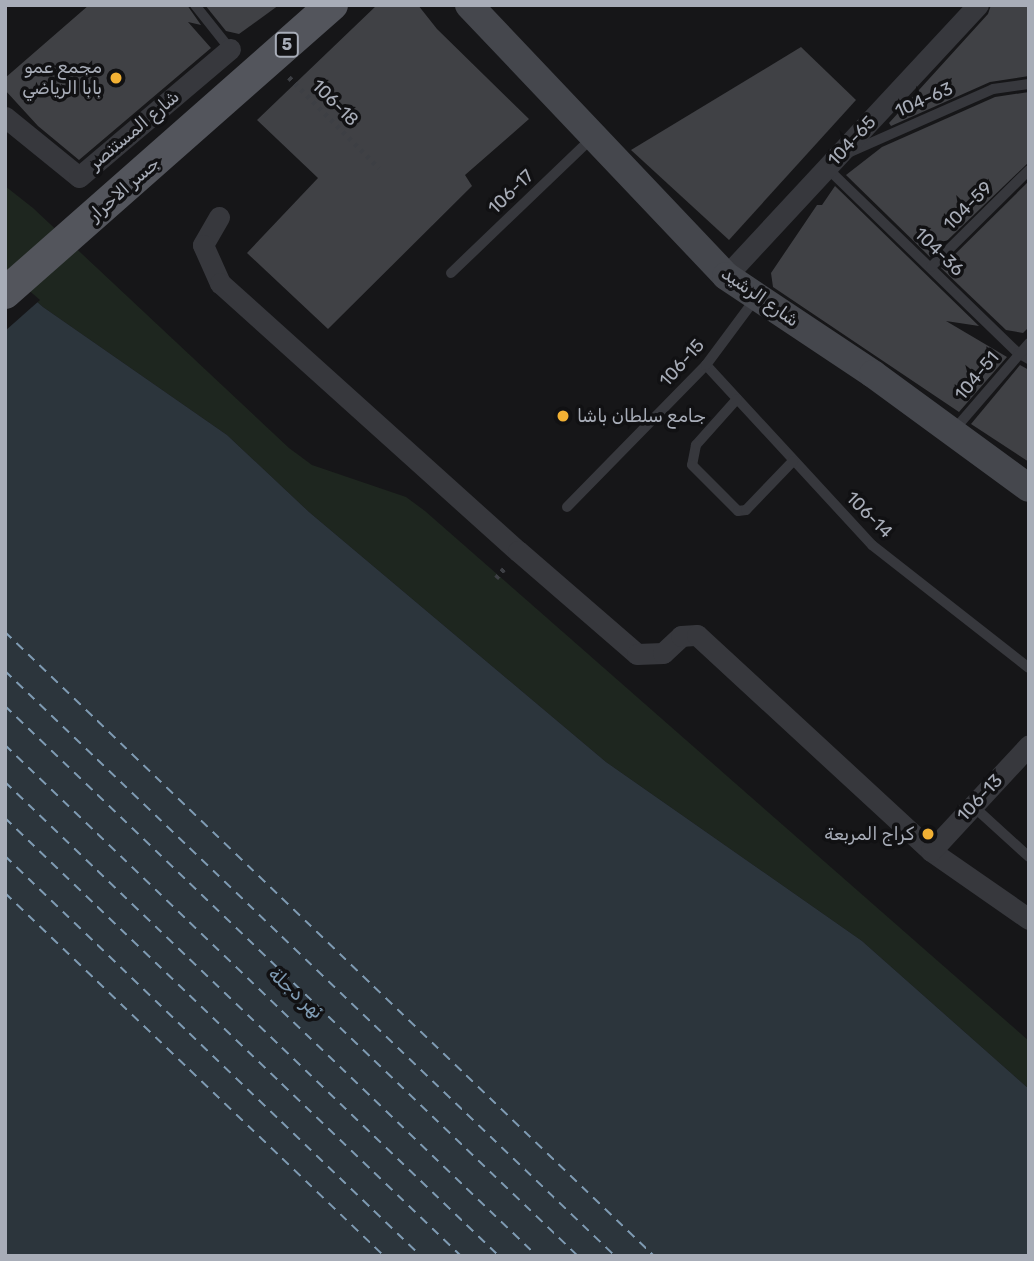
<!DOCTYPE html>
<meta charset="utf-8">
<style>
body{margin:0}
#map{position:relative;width:1034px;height:1261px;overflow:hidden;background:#161618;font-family:Rubik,Cairo,sans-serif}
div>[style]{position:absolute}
.green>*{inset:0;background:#1e261f}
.water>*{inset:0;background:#2c353c}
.pier>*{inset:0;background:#161618}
.ferry>*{height:2px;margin-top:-1px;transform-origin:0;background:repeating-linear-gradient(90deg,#7f9bb3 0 9px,transparent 0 16px)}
.building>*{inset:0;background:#404145}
.path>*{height:4.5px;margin-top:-2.25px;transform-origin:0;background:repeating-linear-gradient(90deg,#3d3f44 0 3.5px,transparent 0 8.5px)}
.lane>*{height:10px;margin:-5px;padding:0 5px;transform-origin:5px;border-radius:5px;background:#37383d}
.street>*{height:21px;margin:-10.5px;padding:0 10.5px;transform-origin:10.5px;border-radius:10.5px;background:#37383d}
.secondary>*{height:28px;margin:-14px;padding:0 14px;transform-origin:14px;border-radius:14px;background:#45474d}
.primary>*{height:32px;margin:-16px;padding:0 16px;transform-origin:16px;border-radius:16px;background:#53555c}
.dots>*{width:19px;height:19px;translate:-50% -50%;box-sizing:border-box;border:4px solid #111113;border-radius:50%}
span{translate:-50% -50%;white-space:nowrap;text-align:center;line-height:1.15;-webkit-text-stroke:7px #111113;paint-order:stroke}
.shield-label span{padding:2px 5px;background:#111113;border:2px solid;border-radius:5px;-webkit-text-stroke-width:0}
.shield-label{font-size:16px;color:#a8adb8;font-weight:700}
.poi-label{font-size:18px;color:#a8adb8}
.right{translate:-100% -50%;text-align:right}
.left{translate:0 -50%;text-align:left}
.street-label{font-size:18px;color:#a8adb8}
.water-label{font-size:19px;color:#7f9bb3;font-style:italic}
.frame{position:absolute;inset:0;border:7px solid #a8adb8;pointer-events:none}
</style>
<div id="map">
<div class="green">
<div style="clip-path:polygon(5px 186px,33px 208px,289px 448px,312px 465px,406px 497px,425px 511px,1029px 1041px,1029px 1089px,862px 941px,606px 762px,309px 512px,227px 435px,43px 307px,5px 274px)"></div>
</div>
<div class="water">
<div style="clip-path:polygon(5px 274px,43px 307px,227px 435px,309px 512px,606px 762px,862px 941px,1029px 1089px,1029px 1256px,5px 1256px)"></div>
</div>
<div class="pier">
<div style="clip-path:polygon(5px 270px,40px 300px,5px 331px)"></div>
</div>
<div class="ferry">
<div style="left:5px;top:632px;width:900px;rotate:43.87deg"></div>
<div style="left:5px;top:671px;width:845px;rotate:43.8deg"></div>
<div style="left:5px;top:706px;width:794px;rotate:43.83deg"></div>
<div style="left:5px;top:745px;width:738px;rotate:43.85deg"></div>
<div style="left:5px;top:782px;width:685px;rotate:43.82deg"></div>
<div style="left:5px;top:818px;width:632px;rotate:43.85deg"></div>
<div style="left:5px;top:856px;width:577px;rotate:43.88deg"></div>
<div style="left:5px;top:893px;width:525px;rotate:43.76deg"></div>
</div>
<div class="building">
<div style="clip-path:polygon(89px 5px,187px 5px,201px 25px,188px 22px,211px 48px,79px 160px,38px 126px,5px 90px,5px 78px)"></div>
<div style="clip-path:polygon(205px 5px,279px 5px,239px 34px,226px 31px)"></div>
<div style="clip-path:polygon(377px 5px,418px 5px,437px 29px,529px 119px,465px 175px,472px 186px,328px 329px,247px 253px,318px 178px,257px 120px)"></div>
<div style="clip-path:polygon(991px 5px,1029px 5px,1029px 76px,990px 82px,891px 126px,889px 123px,988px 14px)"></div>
<div style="clip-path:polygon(801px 47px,856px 100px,729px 240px,631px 150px)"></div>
<div style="clip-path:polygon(1029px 92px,1029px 162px,930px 257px,846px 175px,882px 147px,995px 97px)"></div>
<div style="clip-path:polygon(1029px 181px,1029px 327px,1023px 333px,1006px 330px,941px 268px)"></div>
<div style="clip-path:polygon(835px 186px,979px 326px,946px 321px,1007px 357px,959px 412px,773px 287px,771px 273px,817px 205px,822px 205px)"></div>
<div style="clip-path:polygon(1020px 365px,1029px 370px,1029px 462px,971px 424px)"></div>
</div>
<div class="path">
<div style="left:289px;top:77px;width:128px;rotate:45.3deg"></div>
<div style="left:496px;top:578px;width:16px;rotate:-50deg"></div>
</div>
<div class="lane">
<div style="left:195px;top:5px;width:56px;rotate:51.5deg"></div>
<div style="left:848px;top:153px;width:158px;rotate:-23.8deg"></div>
<div style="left:993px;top:89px;width:36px;rotate:-8deg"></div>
<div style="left:827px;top:168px;width:266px;rotate:44.1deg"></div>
<div style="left:1018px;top:353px;width:13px;rotate:29deg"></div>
<div style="left:931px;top:267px;width:138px;rotate:-44.7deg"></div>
<div style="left:451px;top:273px;width:195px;rotate:-43.8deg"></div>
<div style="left:706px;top:365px;width:245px;rotate:47.3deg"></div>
<div style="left:872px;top:545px;width:199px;rotate:38.1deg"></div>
<div style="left:737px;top:399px;width:62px;rotate:131.7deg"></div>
<div style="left:696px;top:445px;width:20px;rotate:101deg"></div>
<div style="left:692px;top:465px;width:65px;rotate:45deg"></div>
<div style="left:738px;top:511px;width:8px;rotate:-7deg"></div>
<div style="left:746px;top:510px;width:68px;rotate:-46.2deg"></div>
<div style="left:954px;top:430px;width:115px;rotate:-49.2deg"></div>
<div style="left:567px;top:507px;width:199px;rotate:-45.6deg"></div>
<div style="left:706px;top:365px;width:82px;rotate:-53.4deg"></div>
<div style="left:973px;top:806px;width:76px;rotate:42.3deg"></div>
</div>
<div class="street">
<div style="left:5px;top:117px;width:95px;rotate:39deg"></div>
<div style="left:79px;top:177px;width:198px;rotate:-40.3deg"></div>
<div style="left:219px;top:217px;width:32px;rotate:120deg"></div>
<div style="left:203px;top:245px;width:42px;rotate:65.9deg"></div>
<div style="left:220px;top:283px;width:401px;rotate:42deg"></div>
<div style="left:518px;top:551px;width:157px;rotate:40.9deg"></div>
<div style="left:637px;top:654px;width:26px;rotate:-2deg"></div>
<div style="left:663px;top:653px;width:25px;rotate:-43deg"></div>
<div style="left:681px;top:636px;width:16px;rotate:-4deg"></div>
<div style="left:697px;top:635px;width:318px;rotate:42.7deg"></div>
<div style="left:931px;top:851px;width:119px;rotate:34.8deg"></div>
<div style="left:726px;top:276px;width:370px;rotate:-47.1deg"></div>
<div style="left:931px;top:851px;width:144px;rotate:-47.2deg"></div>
</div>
<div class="secondary">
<div style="left:469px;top:5px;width:373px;rotate:46.5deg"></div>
<div style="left:726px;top:276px;width:177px;rotate:33.7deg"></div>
<div style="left:873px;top:374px;width:193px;rotate:36.2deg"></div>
</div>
<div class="primary">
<div style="left:5px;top:293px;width:436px;rotate:-41.4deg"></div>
</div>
<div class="dots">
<div style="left:116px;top:78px;background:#f2b134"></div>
<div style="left:563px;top:416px;background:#f2b134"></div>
<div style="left:928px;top:834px;background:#f2b134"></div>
</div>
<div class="shield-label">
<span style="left:287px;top:45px">5</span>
</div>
<div class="poi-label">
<span class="right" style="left:102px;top:78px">مجمع عمو<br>بابا الرياضي</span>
<span class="left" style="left:577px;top:416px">جامع سلطان باشا</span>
<span class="right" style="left:914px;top:834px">كراج المربعة</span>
</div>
<div class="street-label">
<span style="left:924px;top:100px;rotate:-24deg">104-63</span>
<span style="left:335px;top:103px;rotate:45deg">106-18</span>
<span style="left:134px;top:130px;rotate:-40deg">شارع المستنصر</span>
<span style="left:852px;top:141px;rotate:-47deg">104-65</span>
<span style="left:124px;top:189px;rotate:-41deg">جسر الاحرار</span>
<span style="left:511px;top:192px;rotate:-44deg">106-17</span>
<span style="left:968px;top:206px;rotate:-45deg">104-59</span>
<span style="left:939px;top:252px;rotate:44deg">104-36</span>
<span style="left:760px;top:297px;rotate:35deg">شارع الرشيد</span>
<span style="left:682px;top:363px;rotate:-48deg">106-15</span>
<span style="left:977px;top:376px;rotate:-50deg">104-51</span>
<span style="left:869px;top:515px;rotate:45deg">106-14</span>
<span style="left:980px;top:798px;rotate:-47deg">106-13</span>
</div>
<div class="water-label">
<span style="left:296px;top:993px;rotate:42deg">نهر دجلة</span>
</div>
<div class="frame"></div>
</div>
